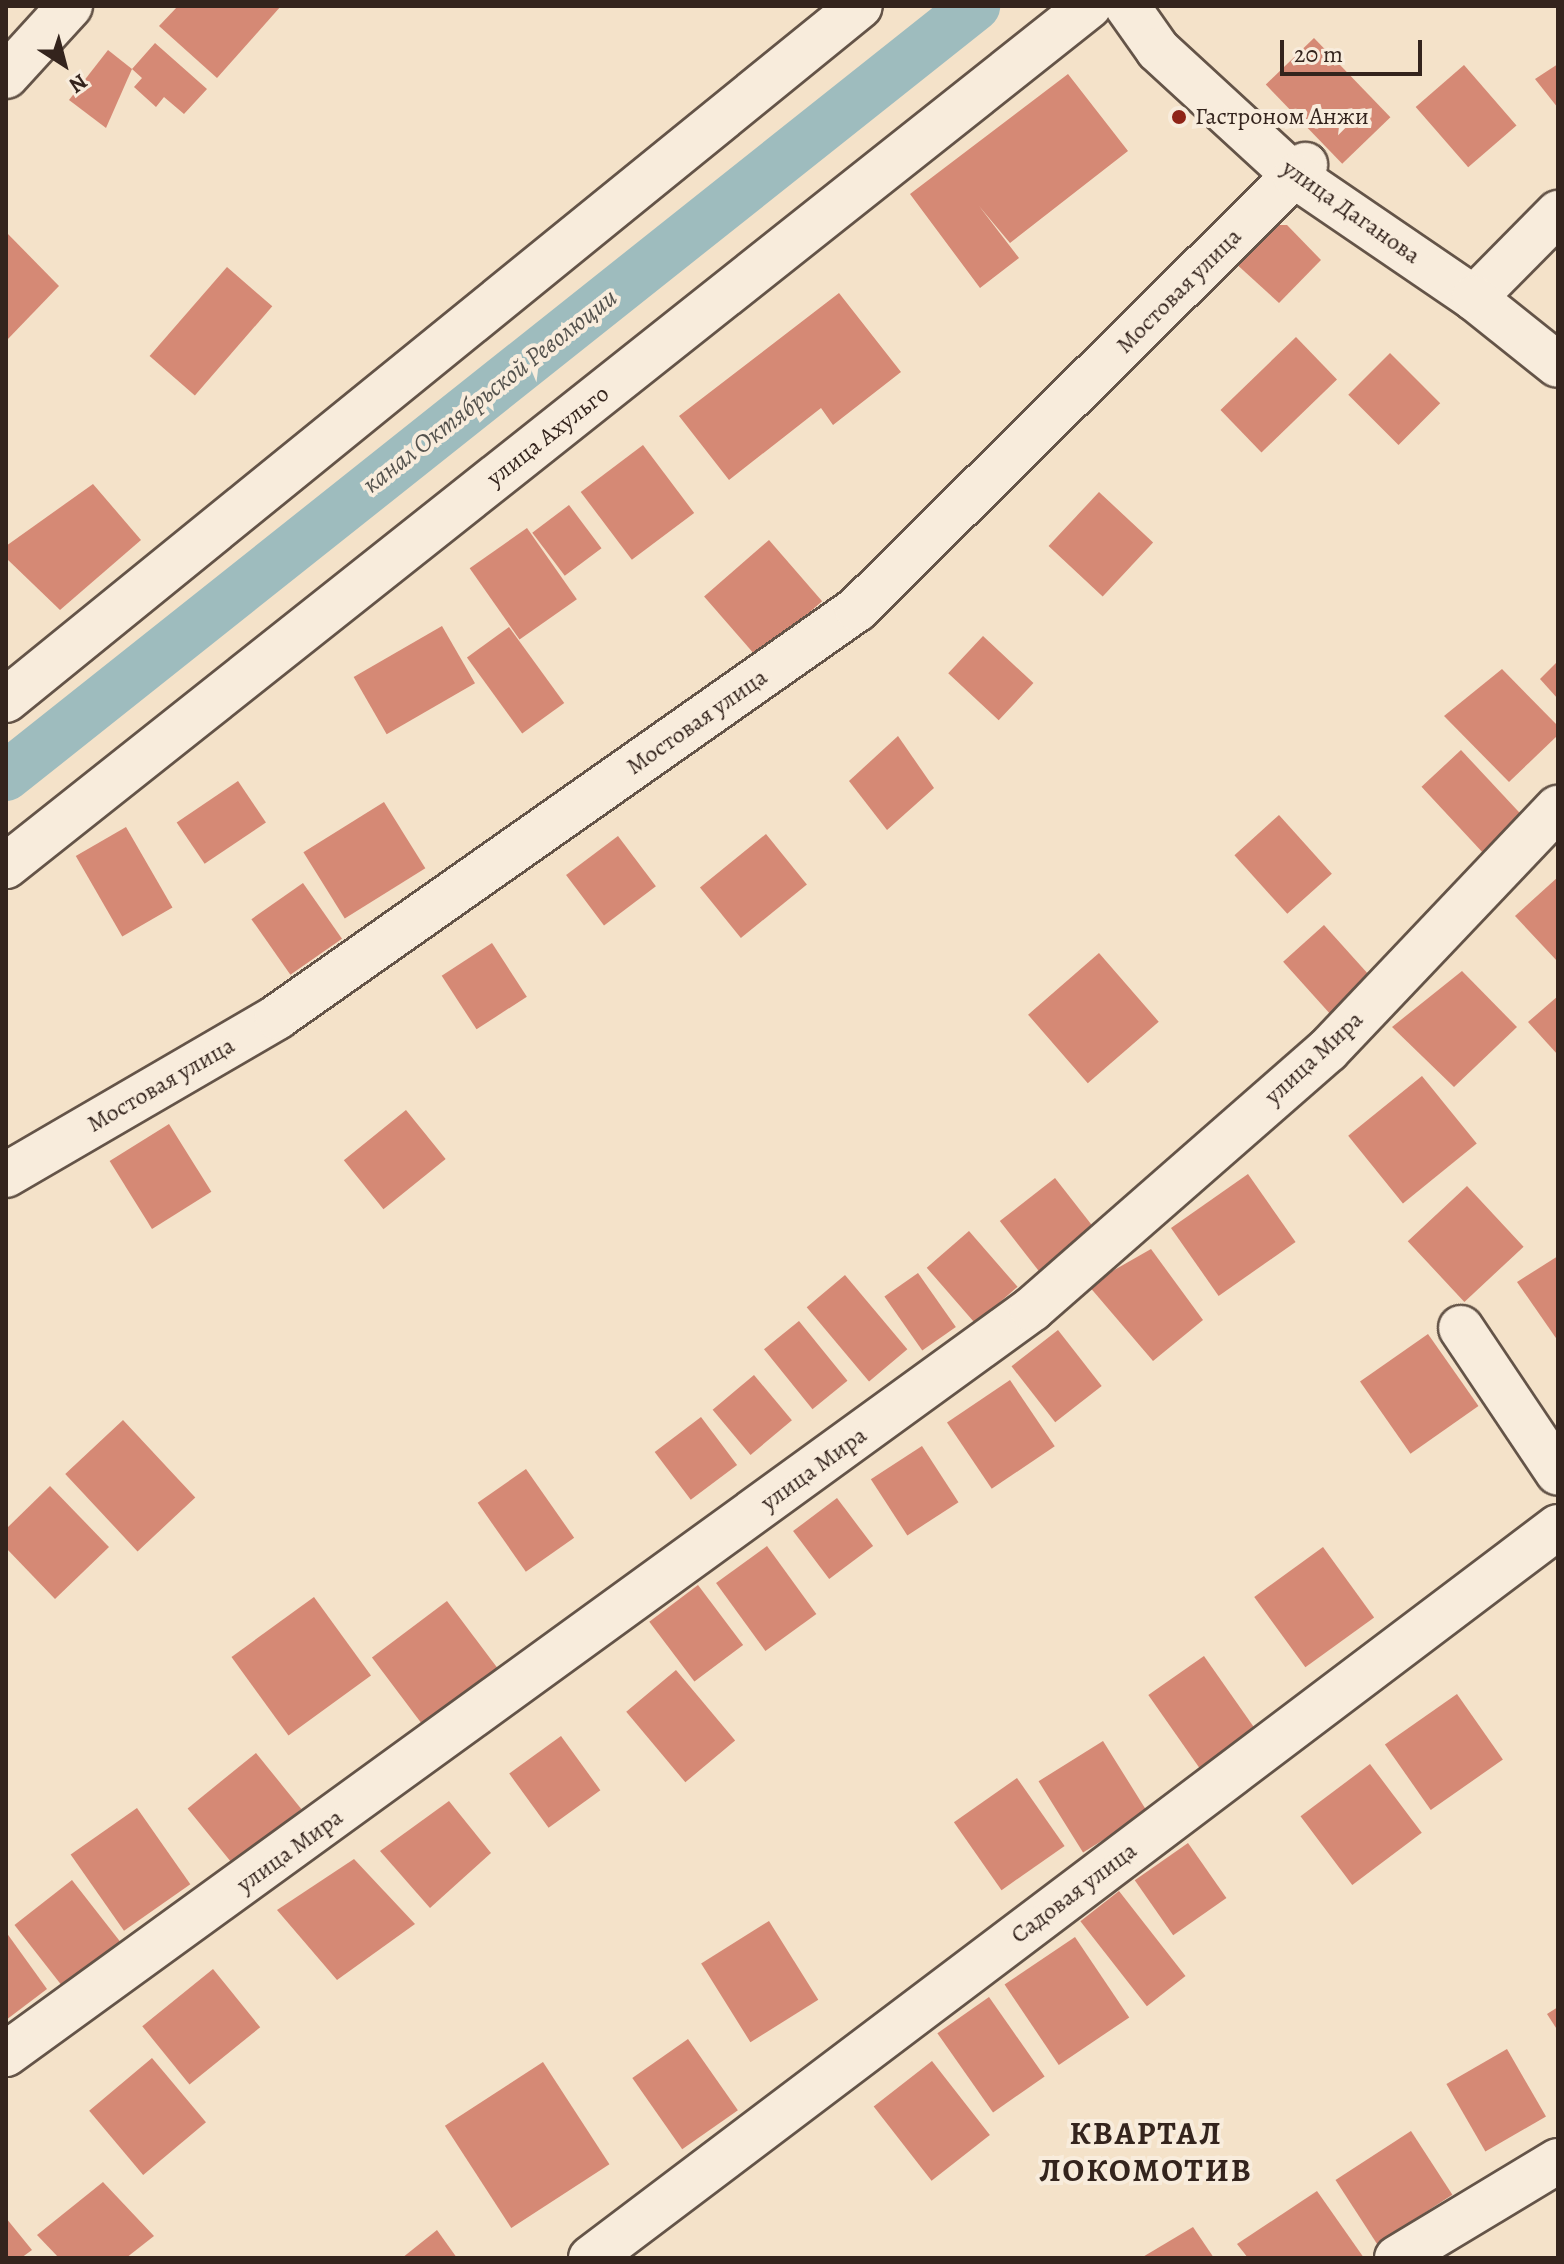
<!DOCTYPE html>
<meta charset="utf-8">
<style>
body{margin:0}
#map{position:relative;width:1564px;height:2264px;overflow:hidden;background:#f4e2c9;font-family:Alegreya,serif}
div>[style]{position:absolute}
.canal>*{height:50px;margin:-25px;padding:0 25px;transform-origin:25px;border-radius:25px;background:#9ebcbe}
.building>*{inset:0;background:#d58975;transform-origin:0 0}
.roads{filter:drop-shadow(2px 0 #645448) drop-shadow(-2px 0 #645448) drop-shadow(0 2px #645448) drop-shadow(0 -2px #645448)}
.street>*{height:44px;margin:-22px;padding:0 22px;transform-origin:22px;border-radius:22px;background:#f8ecdc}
.secondary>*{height:44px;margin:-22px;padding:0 22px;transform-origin:22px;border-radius:22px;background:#f8ecdc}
.dots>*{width:22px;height:22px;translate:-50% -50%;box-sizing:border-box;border:4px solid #f8ecdc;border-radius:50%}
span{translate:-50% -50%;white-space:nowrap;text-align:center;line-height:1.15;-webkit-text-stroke:8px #f8ecdc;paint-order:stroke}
.poi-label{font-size:24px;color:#34241d}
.left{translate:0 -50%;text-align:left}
.street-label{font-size:24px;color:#34241d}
.water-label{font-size:26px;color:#54524d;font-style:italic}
.district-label{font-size:32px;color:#34241d;font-weight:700;letter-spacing:2px}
.frame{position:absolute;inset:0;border:8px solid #34241d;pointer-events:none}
.north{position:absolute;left:24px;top:24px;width:80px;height:80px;-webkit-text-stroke:6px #f8ecdc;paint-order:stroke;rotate:144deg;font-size:22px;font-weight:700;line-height:32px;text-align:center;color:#34241d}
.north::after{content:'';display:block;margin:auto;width:28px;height:36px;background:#34241d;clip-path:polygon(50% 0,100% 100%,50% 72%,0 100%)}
.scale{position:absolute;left:1280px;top:40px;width:142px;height:36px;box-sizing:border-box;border:4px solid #34241d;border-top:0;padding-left:10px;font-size:24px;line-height:28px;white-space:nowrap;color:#34241d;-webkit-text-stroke:6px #f8ecdc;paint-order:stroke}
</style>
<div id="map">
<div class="canal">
<div style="left:6px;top:776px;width:1238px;rotate:-38.47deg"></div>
</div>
<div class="building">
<div style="clip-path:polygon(178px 6px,281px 6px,217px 78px,159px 26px)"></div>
<div style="left:1314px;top:38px;width:110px;height:67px;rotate:46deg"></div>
<div style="clip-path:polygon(155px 43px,207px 89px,184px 114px,164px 97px,156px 107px,134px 87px,142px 78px,132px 69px)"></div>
<div style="clip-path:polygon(108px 50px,132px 69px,106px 128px,69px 100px)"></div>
<div style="clip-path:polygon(1558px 64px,1558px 108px,1535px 79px)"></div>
<div style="left:1464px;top:65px;width:80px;height:64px;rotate:49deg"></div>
<div style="clip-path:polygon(1068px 74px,1128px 151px,1010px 243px,979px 206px,1019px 258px,980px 288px,910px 194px)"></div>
<div style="clip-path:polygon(1269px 225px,1287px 225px,1321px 260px,1279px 303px,1233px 261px)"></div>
<div style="clip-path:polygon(6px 232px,59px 286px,6px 341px)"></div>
<div style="left:227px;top:267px;width:60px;height:118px;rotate:41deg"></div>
<div style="clip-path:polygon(839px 293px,901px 372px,833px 425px,821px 408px,729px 480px,679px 416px)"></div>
<div style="left:1296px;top:337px;width:59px;height:105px;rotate:46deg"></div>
<div style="left:1390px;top:353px;width:71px;height:59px;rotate:45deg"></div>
<div style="left:643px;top:445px;width:85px;height:78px;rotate:53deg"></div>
<div style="clip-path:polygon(93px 484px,141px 540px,60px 610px,6px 558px,6px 546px)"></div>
<div style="left:1099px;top:492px;width:74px;height:74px;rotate:43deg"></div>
<div style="left:569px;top:505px;width:54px;height:46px;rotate:53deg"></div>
<div style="left:527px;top:528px;width:87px;height:70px;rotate:55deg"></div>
<div style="left:769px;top:540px;width:81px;height:86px;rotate:49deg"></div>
<div style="left:442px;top:626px;width:66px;height:102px;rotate:60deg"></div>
<div style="left:509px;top:627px;width:94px;height:52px;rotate:54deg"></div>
<div style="left:983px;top:636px;width:69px;height:51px;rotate:43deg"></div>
<div style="clip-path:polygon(1558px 661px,1558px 699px,1540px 679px)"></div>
<div style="clip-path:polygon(1502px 669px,1558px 726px,1558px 735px,1509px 782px,1444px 716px)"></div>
<div style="clip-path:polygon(898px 736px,934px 788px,887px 830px,849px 781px)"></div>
<div style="left:1461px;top:750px;width:91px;height:54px;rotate:47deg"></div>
<div style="left:238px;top:781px;width:50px;height:74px;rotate:56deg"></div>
<div style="left:384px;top:802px;width:78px;height:95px;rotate:58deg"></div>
<div style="left:1279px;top:815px;width:79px;height:60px;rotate:48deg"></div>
<div style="left:126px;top:827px;width:93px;height:58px;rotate:60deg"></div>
<div style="left:766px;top:834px;width:65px;height:85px;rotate:51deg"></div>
<div style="left:618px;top:836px;width:63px;height:65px;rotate:53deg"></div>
<div style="clip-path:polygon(1558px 877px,1558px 962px,1515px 916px)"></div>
<div style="left:303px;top:883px;width:68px;height:63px;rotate:55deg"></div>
<div style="left:1324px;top:925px;width:70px;height:55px;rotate:48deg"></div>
<div style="left:492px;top:943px;width:64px;height:60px;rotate:57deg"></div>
<div style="left:1099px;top:953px;width:91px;height:94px;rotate:49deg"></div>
<div style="clip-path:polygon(1462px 971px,1517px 1027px,1454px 1087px,1392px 1027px)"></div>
<div style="clip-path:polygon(1558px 996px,1558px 1055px,1528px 1022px)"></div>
<div style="left:1422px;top:1076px;width:87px;height:95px;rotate:51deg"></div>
<div style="left:406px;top:1110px;width:63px;height:80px;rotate:51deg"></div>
<div style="left:169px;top:1124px;width:80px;height:70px;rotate:58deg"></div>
<div style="left:1248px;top:1174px;width:83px;height:94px;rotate:55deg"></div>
<div style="left:1055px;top:1178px;width:66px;height:70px;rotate:52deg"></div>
<div style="left:1467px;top:1186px;width:83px;height:81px;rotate:47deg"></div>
<div style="left:969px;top:1231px;width:74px;height:56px;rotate:49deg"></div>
<div style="clip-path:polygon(1151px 1249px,1203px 1320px,1153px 1361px,1088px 1285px)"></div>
<div style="clip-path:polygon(1558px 1256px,1558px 1341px,1517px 1282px)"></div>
<div style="left:918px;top:1273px;width:66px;height:41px;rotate:55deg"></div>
<div style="left:845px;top:1275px;width:97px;height:50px;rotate:50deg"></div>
<div style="left:799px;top:1321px;width:77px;height:45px;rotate:51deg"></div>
<div style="left:1058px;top:1330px;width:71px;height:59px;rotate:52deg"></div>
<div style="left:1428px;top:1334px;width:88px;height:83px;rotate:55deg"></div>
<div style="left:754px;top:1375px;width:59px;height:54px;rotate:50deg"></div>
<div style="left:1010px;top:1380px;width:80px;height:76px;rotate:56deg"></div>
<div style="left:701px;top:1417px;width:60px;height:58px;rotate:53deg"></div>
<div style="left:123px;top:1420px;width:106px;height:79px;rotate:47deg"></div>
<div style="left:922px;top:1446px;width:67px;height:61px;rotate:57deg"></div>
<div style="left:526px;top:1469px;width:84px;height:59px;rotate:55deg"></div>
<div style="clip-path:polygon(50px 1486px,109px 1547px,55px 1599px,6px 1548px,6px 1529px)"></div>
<div style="left:837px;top:1498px;width:60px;height:55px;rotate:53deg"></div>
<div style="left:767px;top:1546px;width:84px;height:63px;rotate:54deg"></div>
<div style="left:1323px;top:1547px;width:87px;height:85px;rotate:54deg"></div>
<div style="left:698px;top:1585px;width:75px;height:61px;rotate:53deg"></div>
<div style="left:314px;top:1597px;width:97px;height:102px;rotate:54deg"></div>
<div style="left:447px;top:1601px;width:91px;height:94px;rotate:53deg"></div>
<div style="left:1204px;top:1656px;width:92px;height:68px;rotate:55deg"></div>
<div style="left:676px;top:1670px;width:92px;height:65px;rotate:50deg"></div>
<div style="left:1457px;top:1694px;width:80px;height:88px;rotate:55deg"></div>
<div style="left:561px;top:1736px;width:67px;height:64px;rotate:54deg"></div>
<div style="left:1103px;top:1741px;width:84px;height:76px;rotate:58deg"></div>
<div style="left:256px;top:1753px;width:72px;height:88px;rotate:51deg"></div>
<div style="left:1370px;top:1764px;width:86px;height:87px;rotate:53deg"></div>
<div style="left:1017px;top:1778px;width:83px;height:77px;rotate:55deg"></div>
<div style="clip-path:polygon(449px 1801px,491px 1853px,430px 1908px,380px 1851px)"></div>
<div style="left:137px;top:1808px;width:93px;height:81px;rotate:55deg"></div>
<div style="left:1188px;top:1843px;width:67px;height:65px;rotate:55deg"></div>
<div style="clip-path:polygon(354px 1859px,415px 1924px,337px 1980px,277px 1910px)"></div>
<div style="left:72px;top:1880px;width:78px;height:73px;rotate:52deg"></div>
<div style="left:1119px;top:1891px;width:108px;height:49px;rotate:52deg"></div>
<div style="left:769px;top:1921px;width:93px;height:80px;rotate:58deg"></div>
<div style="clip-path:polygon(6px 1932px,47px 1989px,6px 2020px)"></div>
<div style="left:1075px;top:1937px;width:97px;height:85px;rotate:56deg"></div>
<div style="left:213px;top:1969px;width:75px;height:91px;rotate:51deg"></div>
<div style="left:989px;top:1997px;width:97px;height:63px;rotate:55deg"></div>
<div style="clip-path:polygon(1558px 2007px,1558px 2031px,1547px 2014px)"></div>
<div style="left:688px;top:2039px;width:87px;height:68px;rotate:55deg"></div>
<div style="left:1507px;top:2049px;width:78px;height:70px;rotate:60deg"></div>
<div style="left:152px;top:2058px;width:84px;height:82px;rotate:50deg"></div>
<div style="left:932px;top:2061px;width:94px;height:74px;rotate:52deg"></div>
<div style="left:543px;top:2062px;width:122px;height:117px;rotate:57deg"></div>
<div style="left:1411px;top:2131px;width:76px;height:90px;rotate:57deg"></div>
<div style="clip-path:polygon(103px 2182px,154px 2236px,126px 2258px,59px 2258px,37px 2235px)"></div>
<div style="clip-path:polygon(1317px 2191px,1364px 2258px,1248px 2258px,1237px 2244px)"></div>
<div style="clip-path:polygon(6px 2218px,32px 2250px,21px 2258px,6px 2258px)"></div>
<div style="clip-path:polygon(1193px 2227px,1214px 2258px,1141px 2258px)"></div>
<div style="clip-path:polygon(437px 2230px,457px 2258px,402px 2258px)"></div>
</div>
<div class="roads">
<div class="street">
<div style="left:6px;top:76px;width:95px;rotate:-47.6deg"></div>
<div style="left:1474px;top:298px;width:120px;rotate:-45.3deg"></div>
<div style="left:6px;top:1175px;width:314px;rotate:-30.2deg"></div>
<div style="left:277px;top:1017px;width:709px;rotate:-35.12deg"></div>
<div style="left:857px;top:609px;width:631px;rotate:-44.74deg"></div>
<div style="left:1461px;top:1328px;width:174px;rotate:56.2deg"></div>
<div style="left:6px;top:2054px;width:1268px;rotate:-35.98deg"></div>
<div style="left:1032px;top:1309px;width:393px;rotate:-41.2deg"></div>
<div style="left:1328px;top:1050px;width:334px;rotate:-46.5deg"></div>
<div style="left:591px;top:2258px;width:1212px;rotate:-37.09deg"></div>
<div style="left:1397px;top:2258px;width:188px;rotate:-31.1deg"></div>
</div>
<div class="secondary">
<div style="left:1127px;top:6px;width:54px;rotate:54.8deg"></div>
<div style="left:1158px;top:50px;width:186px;rotate:42.6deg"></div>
<div style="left:1295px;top:176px;width:217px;rotate:34.3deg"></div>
<div style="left:1474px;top:298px;width:107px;rotate:38.6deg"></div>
<div style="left:6px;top:700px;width:1100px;rotate:-39.1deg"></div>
<div style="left:6px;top:866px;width:1383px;rotate:-38.45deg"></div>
</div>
</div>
<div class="dots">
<div style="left:1179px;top:117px;background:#8f2418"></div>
</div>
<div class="poi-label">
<span class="left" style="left:1195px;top:117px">Гастроном Анжи</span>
</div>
<div class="street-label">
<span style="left:1351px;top:212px;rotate:35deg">улица Даганова</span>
<span style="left:1179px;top:291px;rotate:-45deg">Мостовая улица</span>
<span style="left:548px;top:436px;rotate:-38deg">улица Ахульго</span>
<span style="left:697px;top:722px;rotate:-35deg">Мостовая улица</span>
<span style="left:1314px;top:1058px;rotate:-43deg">улица Мира</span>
<span style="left:161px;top:1085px;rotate:-30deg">Мостовая улица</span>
<span style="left:814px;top:1469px;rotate:-36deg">улица Мира</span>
<span style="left:290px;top:1851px;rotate:-36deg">улица Мира</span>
<span style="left:1074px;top:1893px;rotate:-37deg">Садовая улица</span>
</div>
<div class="water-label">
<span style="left:490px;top:391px;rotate:-38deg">канал Октябрьской Революции</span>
</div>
<div class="district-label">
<span style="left:1146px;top:2152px">КВАРТАЛ<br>ЛОКОМОТИВ</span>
</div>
<div class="frame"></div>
<div class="north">N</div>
<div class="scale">20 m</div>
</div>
